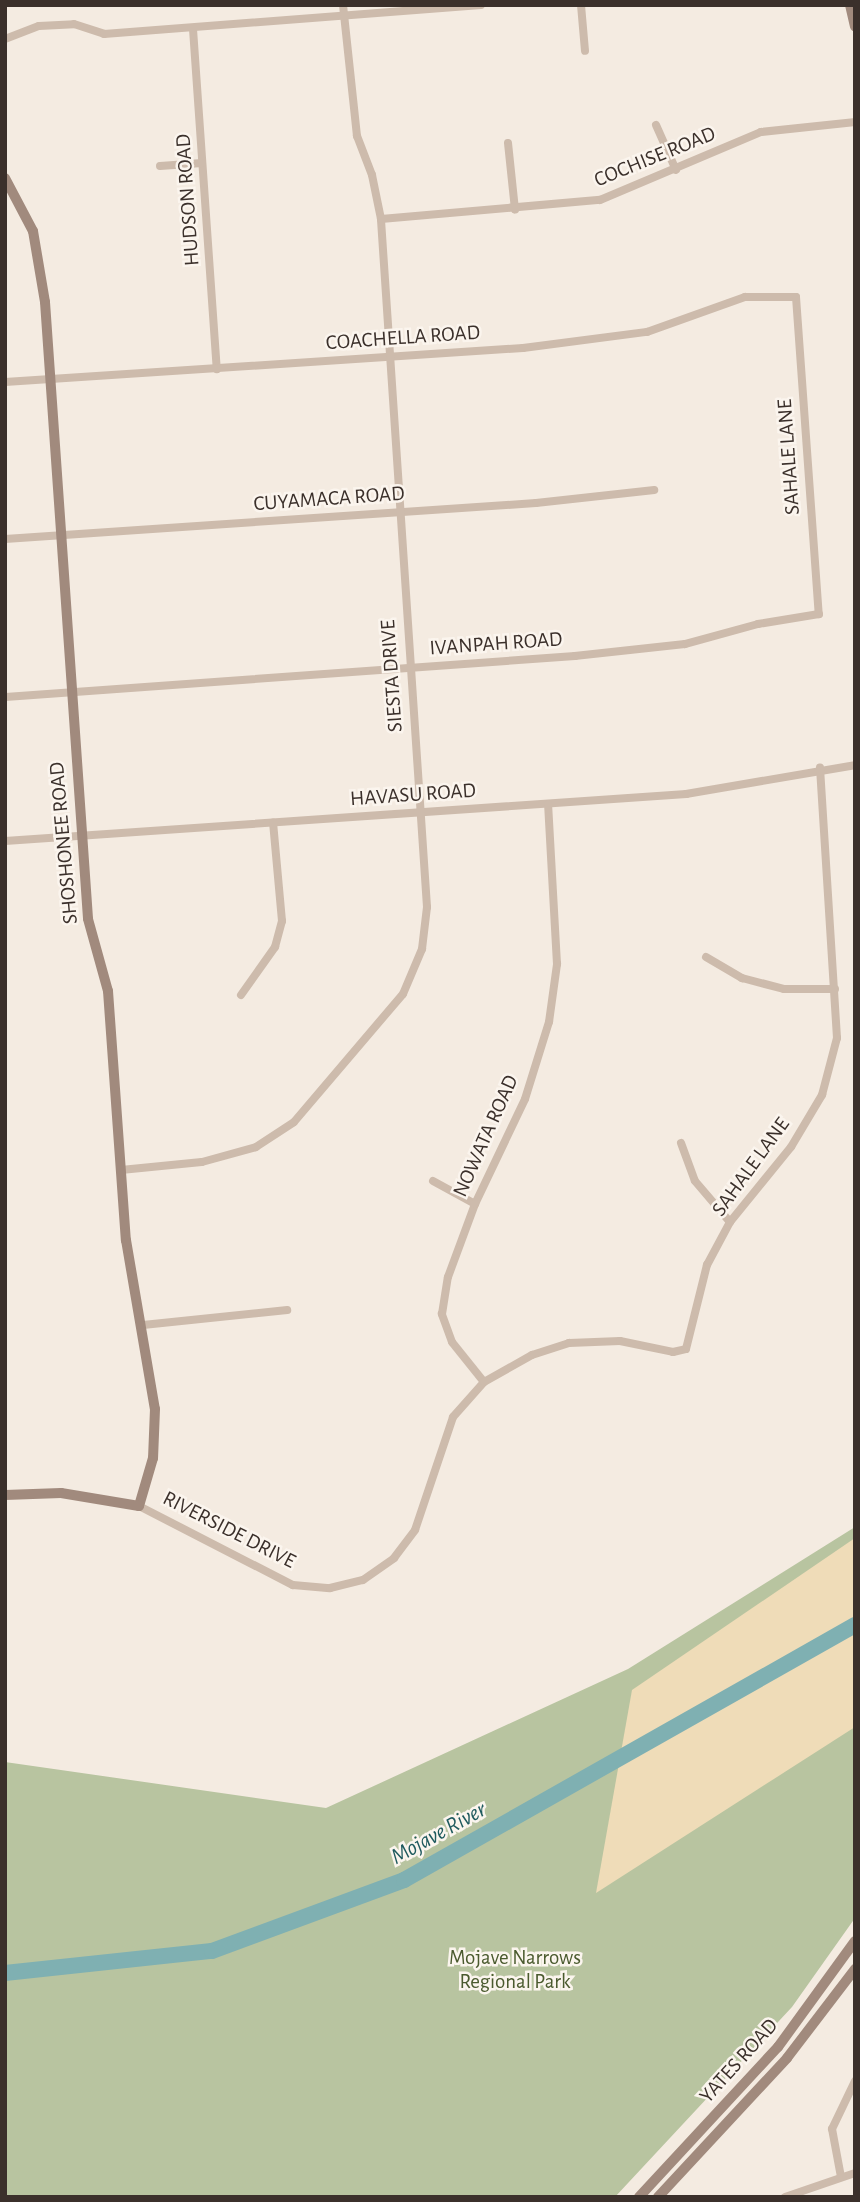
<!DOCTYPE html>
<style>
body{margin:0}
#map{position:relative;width:860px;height:2202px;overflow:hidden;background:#f4ebe1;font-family:"Alegreya Sans",sans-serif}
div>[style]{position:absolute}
.green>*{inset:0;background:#b8c4a0}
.sand>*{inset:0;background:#efdcb8}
.river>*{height:16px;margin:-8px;padding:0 8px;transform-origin:8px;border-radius:8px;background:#7fb0b2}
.street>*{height:8px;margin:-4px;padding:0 4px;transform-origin:4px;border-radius:4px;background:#cdbbac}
.secondary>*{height:10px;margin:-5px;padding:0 5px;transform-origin:5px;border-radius:5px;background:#a18a7d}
span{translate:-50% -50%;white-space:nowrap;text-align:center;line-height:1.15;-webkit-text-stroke:5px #fbf5ee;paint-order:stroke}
.street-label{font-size:21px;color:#3b302b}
.park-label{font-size:21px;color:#4a5a2e}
.water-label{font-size:23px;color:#1f5a5e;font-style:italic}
.frame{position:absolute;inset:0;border:7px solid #3b302b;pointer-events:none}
</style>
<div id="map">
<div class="green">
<div style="clip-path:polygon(855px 1527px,855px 1918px,792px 2007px,615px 2197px,5px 2197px,5px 1762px,326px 1808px,628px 1669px)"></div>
</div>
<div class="sand">
<div style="clip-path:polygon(855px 1538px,855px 1727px,596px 1893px,632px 1690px)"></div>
</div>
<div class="river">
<div style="left:5px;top:1973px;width:208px;rotate:-6.1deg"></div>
<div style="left:212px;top:1951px;width:205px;rotate:-20.3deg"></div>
<div style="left:404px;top:1880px;width:518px;rotate:-29.48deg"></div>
</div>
<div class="street">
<div style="left:581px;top:5px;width:46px;rotate:85deg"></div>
<div style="left:193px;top:29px;width:341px;rotate:86deg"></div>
<div style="left:5px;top:39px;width:36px;rotate:-21deg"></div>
<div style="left:39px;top:26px;width:35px;rotate:-3deg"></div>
<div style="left:74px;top:24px;width:32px;rotate:18deg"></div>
<div style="left:104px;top:34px;width:378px;rotate:-4.4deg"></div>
<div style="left:656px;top:125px;width:49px;rotate:66deg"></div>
<div style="left:508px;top:143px;width:67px;rotate:84deg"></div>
<div style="left:160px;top:166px;width:42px;rotate:-4.1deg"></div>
<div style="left:381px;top:219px;width:220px;rotate:-5deg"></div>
<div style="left:600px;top:200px;width:175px;rotate:-22.9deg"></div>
<div style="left:761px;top:132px;width:95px;rotate:-6.1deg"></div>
<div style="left:5px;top:382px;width:519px;rotate:-3.76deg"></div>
<div style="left:523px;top:348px;width:125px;rotate:-7.4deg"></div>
<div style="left:647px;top:332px;width:104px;rotate:-19.7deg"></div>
<div style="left:745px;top:297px;width:51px"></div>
<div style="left:796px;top:297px;width:318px;rotate:85.9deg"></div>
<div style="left:819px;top:614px;width:62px;rotate:170.7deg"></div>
<div style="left:758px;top:624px;width:76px;rotate:164.7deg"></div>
<div style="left:685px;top:644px;width:111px;rotate:173.8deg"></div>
<div style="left:575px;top:656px;width:571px;rotate:175.89deg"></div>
<div style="left:5px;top:539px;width:532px;rotate:-3.88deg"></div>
<div style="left:536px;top:503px;width:119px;rotate:-6.3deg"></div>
<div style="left:5px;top:841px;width:683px;rotate:-3.95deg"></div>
<div style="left:686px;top:794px;width:171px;rotate:-9.7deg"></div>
<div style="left:706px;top:957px;width:42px;rotate:30.3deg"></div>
<div style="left:742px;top:978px;width:43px;rotate:14.7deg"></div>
<div style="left:784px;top:989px;width:51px"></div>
<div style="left:241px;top:995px;width:59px;rotate:-54.7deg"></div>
<div style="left:275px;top:947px;width:27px;rotate:-75deg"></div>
<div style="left:282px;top:921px;width:99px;rotate:-95.2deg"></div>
<div style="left:681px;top:1143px;width:40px;rotate:69.8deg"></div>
<div style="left:695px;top:1181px;width:54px;rotate:49.5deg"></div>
<div style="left:121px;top:1170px;width:81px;rotate:-5.6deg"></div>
<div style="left:202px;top:1162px;width:56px;rotate:-15.5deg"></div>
<div style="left:256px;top:1147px;width:45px;rotate:-33.3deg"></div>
<div style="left:294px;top:1122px;width:168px;rotate:-49.6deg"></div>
<div style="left:403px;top:994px;width:49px;rotate:-67.1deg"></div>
<div style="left:422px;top:949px;width:42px;rotate:-83.2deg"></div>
<div style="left:427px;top:907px;width:690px;rotate:-93.83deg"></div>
<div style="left:381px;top:219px;width:45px;rotate:-101.6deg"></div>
<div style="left:372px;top:175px;width:42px;rotate:-111deg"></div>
<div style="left:357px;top:136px;width:132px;rotate:-96.1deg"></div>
<div style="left:433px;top:1181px;width:48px;rotate:28.7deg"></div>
<div style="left:143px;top:1325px;width:145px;rotate:-5.9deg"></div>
<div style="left:484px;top:1382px;width:51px;rotate:-128.7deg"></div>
<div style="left:452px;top:1342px;width:30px;rotate:-110deg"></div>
<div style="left:442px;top:1314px;width:37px;rotate:-81deg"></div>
<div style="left:448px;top:1277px;width:78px;rotate:-69.7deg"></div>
<div style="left:475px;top:1204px;width:116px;rotate:-64.5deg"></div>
<div style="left:525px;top:1099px;width:81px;rotate:-72.7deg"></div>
<div style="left:549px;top:1022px;width:59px;rotate:-82.1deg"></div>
<div style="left:557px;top:964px;width:160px;rotate:-93.2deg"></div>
<div style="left:139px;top:1506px;width:173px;rotate:27.2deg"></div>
<div style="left:293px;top:1585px;width:37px;rotate:5deg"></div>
<div style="left:330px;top:1588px;width:34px;rotate:-14deg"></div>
<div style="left:363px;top:1580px;width:38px;rotate:-35deg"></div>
<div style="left:394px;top:1558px;width:35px;rotate:-53deg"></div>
<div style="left:415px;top:1530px;width:119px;rotate:-71.4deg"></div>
<div style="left:453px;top:1417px;width:47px;rotate:-48.5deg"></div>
<div style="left:484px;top:1382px;width:55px;rotate:-29.4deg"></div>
<div style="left:532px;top:1355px;width:39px;rotate:-18deg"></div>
<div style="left:569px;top:1343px;width:51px;rotate:-2.2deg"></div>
<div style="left:620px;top:1341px;width:54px;rotate:11.7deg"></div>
<div style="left:673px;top:1352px;width:13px;rotate:-13deg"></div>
<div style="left:686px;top:1349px;width:87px;rotate:-76deg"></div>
<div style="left:707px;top:1265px;width:49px;rotate:-61.9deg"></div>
<div style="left:730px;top:1222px;width:97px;rotate:-50.9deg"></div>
<div style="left:791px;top:1147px;width:61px;rotate:-59.2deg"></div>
<div style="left:822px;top:1095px;width:59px;rotate:-75.3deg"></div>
<div style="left:837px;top:1038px;width:271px;rotate:-93.6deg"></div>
<div style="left:841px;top:2177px;width:49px;rotate:-100.6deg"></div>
<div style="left:832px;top:2129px;width:53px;rotate:-64.4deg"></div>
<div style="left:785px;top:2197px;width:74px;rotate:-18.9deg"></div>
</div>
<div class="secondary">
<div style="left:850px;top:5px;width:22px;rotate:77deg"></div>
<div style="left:5px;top:178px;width:60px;rotate:62.2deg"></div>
<div style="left:33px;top:231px;width:72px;rotate:80.4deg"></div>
<div style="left:45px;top:302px;width:618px;rotate:86.01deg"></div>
<div style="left:88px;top:919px;width:75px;rotate:74.5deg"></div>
<div style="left:108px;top:991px;width:250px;rotate:85.9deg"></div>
<div style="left:126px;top:1240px;width:171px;rotate:80.3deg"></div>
<div style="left:155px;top:1409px;width:49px;rotate:92.3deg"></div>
<div style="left:153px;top:1458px;width:50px;rotate:106.3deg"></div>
<div style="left:139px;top:1506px;width:79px;rotate:-170.5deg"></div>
<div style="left:61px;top:1493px;width:56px;rotate:178deg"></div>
<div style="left:639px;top:2197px;width:205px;rotate:-47.2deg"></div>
<div style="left:778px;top:2047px;width:131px;rotate:-54deg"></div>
<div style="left:658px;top:2197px;width:190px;rotate:-47.1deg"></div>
<div style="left:787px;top:2058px;width:112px;rotate:-52.6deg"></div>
</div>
<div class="street-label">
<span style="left:655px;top:157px;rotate:-22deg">COCHISE ROAD</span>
<span style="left:188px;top:200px;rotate:-94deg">HUDSON ROAD</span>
<span style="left:403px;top:338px;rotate:-4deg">COACHELLA ROAD</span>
<span style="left:789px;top:457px;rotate:-94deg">SAHALE LANE</span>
<span style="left:329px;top:499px;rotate:-4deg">CUYAMACA ROAD</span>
<span style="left:496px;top:644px;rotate:-4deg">IVANPAH ROAD</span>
<span style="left:392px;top:676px;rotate:-94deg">SIESTA DRIVE</span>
<span style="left:413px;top:795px;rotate:-4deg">HAVASU ROAD</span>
<span style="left:64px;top:843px;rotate:-95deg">SHOSHONEE ROAD</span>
<span style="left:486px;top:1136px;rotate:-66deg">NOWATA ROAD</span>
<span style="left:751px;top:1167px;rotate:-54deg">SAHALE LANE</span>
<span style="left:229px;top:1530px;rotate:27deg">RIVERSIDE DRIVE</span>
<span style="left:739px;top:2061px;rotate:-48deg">YATES ROAD</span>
</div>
<div class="park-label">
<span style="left:515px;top:1970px">Mojave Narrows<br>Regional Park</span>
</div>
<div class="water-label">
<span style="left:439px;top:1834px;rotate:-29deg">Mojave River</span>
</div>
<div class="frame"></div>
</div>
